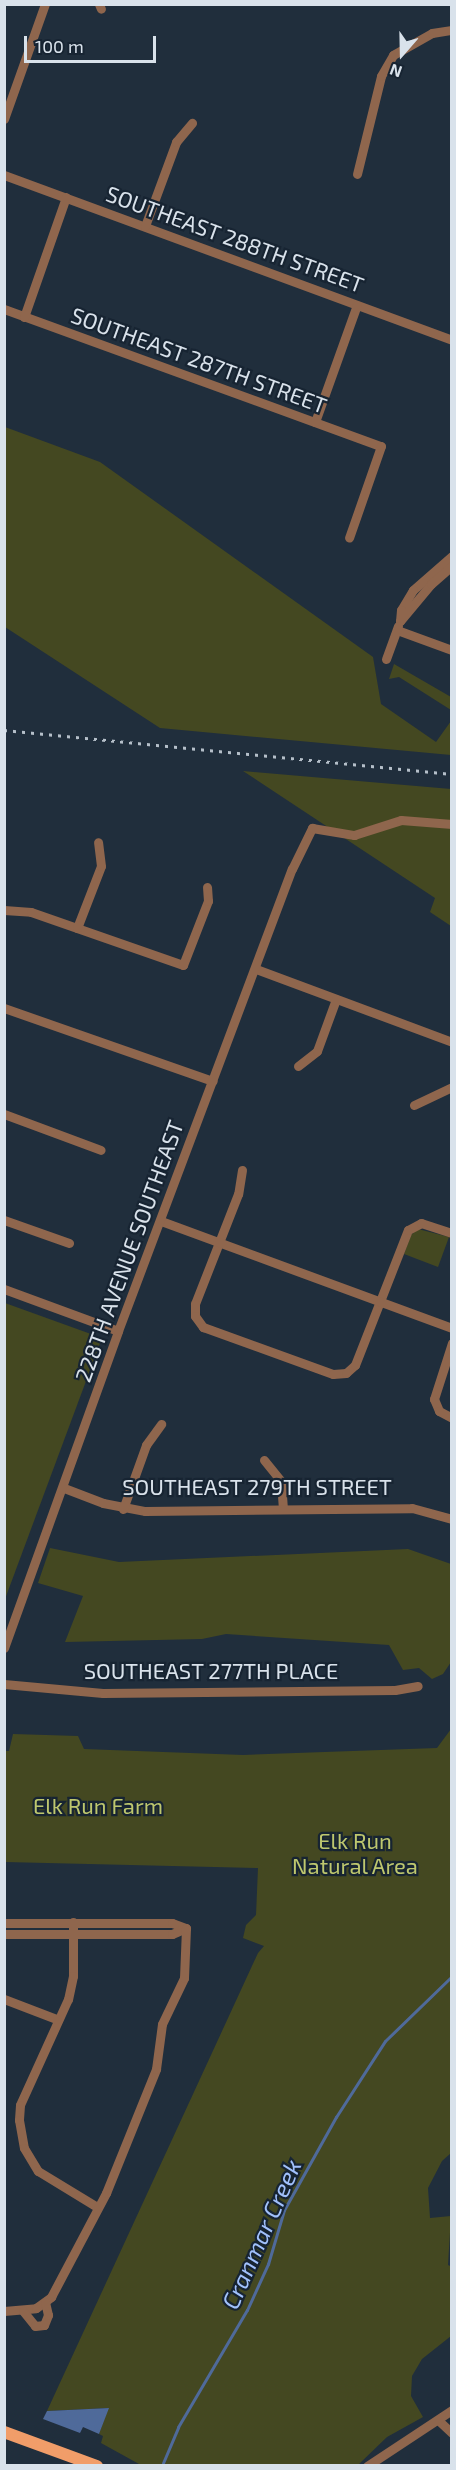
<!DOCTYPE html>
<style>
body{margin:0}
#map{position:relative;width:456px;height:2470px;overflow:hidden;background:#202e3c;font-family:"Exo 2",sans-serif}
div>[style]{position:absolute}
.green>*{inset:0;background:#444821}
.water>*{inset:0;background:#4f6a9a}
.stream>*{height:3px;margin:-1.5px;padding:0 1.5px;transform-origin:1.5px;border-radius:1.5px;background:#4f6a9a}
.minor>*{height:9px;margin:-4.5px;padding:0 4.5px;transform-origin:4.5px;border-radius:4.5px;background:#8f664d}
.major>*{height:12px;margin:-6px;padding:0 6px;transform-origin:6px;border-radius:6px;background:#f19d69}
.rail>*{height:3px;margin-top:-1.5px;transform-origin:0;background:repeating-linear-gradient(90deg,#b5bfc9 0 3px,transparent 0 9px)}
span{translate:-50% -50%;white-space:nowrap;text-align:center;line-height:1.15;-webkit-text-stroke:4.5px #172432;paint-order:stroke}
.street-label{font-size:22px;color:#d9e2eb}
.park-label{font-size:22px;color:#bec76e}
.water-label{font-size:24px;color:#a1c1fc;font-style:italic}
.frame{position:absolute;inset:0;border:6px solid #d9e2eb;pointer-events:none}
.north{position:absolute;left:372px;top:24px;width:60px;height:60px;-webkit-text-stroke:4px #172432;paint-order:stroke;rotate:200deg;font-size:16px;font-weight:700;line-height:24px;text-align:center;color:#d9e2eb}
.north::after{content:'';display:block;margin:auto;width:21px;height:27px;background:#d9e2eb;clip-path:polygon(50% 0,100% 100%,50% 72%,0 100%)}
.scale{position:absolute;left:24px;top:36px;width:132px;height:27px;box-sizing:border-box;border:3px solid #d9e2eb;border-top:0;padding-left:8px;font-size:18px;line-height:21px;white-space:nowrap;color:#d9e2eb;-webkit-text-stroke:4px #172432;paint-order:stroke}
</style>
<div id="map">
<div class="green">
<div style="clip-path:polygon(5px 427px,100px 462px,373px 657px,381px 704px,436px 742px,451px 721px,451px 755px,160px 728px,5px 627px)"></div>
<div style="clip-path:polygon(394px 664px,451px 697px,451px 710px,399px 677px,389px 679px)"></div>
<div style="clip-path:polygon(243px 771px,451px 789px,451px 926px,430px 912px,435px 898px)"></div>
<div style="clip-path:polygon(418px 1229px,449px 1237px,438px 1267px,404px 1254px,411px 1235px)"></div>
<div style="clip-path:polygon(5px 1303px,102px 1338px,5px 1599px,4px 1303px)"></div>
<div style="clip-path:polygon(50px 1548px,119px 1562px,408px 1549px,451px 1564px,451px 1662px,443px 1674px,432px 1679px,419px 1668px,403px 1670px,389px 1645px,226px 1634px,202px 1639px,65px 1642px,83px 1596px,38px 1583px)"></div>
<div style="clip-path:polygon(451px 1729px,451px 2153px,442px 2161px,428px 2188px,430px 2218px,451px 2216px,448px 2265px,452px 2267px,451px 2336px,422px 2359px,412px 2376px,411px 2396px,423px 2417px,387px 2437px,358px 2465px,139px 2464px,101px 2443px,103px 2436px,99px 2434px,108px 2408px,47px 2411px,258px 1953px,264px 1946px,243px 1938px,246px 1925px,256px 1915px,258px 1868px,5px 1862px,4px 1751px,9px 1751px,13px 1734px,78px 1736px,84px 1749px,243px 1755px,437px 1748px)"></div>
</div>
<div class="water">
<div style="clip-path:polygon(109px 2408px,99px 2434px,83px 2427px,80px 2433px,43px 2419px,47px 2411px)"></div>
</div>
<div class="stream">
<div style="left:163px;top:2463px;width:39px;rotate:-67deg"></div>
<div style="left:178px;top:2427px;width:136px;rotate:-59.5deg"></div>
<div style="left:247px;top:2310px;width:51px;rotate:-65.5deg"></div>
<div style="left:268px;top:2264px;width:56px;rotate:-73.5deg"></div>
<div style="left:284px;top:2210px;width:107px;rotate:-60.8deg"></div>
<div style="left:336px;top:2117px;width:90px;rotate:-57.2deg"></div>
<div style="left:385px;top:2041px;width:93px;rotate:-44.1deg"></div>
</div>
<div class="minor">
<div style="left:99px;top:4px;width:5px;rotate:68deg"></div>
<div style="left:4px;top:119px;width:122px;rotate:-70.4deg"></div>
<div style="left:357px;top:174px;width:101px;rotate:-76.2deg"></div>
<div style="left:381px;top:76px;width:24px;rotate:-60deg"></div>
<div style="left:393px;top:55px;width:45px;rotate:-29.4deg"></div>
<div style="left:432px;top:33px;width:20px;rotate:-9deg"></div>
<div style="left:4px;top:175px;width:477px;rotate:20.2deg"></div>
<div style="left:145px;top:226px;width:90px;rotate:-69.7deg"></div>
<div style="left:176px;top:142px;width:25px;rotate:-50deg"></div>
<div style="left:4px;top:309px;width:401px;rotate:20deg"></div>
<div style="left:381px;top:446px;width:97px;rotate:109.2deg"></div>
<div style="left:24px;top:317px;width:127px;rotate:-70.7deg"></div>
<div style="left:315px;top:422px;width:124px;rotate:-70.3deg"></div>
<div style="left:452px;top:556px;width:52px;rotate:138.9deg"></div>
<div style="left:413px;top:590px;width:23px;rotate:121deg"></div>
<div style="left:401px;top:610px;width:11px;rotate:95deg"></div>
<div style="left:400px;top:621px;width:48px;rotate:-50deg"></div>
<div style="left:431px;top:584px;width:28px;rotate:-41deg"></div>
<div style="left:397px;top:630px;width:59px;rotate:20deg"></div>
<div style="left:386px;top:659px;width:35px;rotate:-70deg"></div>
<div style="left:4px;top:910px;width:27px;rotate:4deg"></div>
<div style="left:31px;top:912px;width:161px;rotate:19.2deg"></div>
<div style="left:183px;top:965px;width:69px;rotate:-68.7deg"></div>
<div style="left:208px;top:901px;width:14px;rotate:-94deg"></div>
<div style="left:77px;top:928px;width:66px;rotate:-68.8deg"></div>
<div style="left:101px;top:866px;width:24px;rotate:-97deg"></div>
<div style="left:256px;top:969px;width:209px;rotate:20.4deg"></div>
<div style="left:4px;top:1008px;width:221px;rotate:19.3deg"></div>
<div style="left:298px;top:1066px;width:24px;rotate:-38deg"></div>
<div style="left:317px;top:1051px;width:55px;rotate:-69.9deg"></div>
<div style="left:414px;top:1105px;width:42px;rotate:-25.3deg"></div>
<div style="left:4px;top:1114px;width:103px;rotate:20.4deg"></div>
<div style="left:242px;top:1170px;width:24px;rotate:99deg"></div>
<div style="left:238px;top:1194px;width:118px;rotate:111.4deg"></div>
<div style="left:195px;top:1304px;width:12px;rotate:90deg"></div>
<div style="left:195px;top:1316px;width:14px;rotate:54deg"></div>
<div style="left:203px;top:1327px;width:138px;rotate:19.9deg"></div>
<div style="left:333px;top:1374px;width:13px;rotate:-4deg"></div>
<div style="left:346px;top:1373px;width:12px;rotate:-42deg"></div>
<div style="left:355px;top:1365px;width:145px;rotate:-68.6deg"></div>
<div style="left:408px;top:1230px;width:15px;rotate:-28deg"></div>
<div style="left:421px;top:1223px;width:33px;rotate:18deg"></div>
<div style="left:4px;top:1220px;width:69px;rotate:19.5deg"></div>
<div style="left:161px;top:1221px;width:310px;rotate:20.2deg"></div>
<div style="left:4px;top:1289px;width:121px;rotate:20.2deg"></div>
<div style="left:452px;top:1343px;width:59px;rotate:107.8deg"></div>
<div style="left:434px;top:1399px;width:13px;rotate:67deg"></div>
<div style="left:439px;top:1411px;width:15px;rotate:28deg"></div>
<div style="left:264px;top:1460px;width:27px;rotate:51deg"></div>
<div style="left:281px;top:1481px;width:26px;rotate:86deg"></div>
<div style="left:64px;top:1488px;width:42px;rotate:21deg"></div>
<div style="left:103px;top:1503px;width:43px;rotate:10.8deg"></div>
<div style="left:145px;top:1511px;width:267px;rotate:-0.6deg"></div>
<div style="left:412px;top:1508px;width:41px;rotate:15.4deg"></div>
<div style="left:123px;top:1509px;width:68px;rotate:-70.2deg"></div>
<div style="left:146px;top:1445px;width:26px;rotate:-54deg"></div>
<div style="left:4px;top:1648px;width:337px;rotate:-70.2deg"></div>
<div style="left:118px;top:1331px;width:494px;rotate:-69.4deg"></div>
<div style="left:292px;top:869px;width:46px;rotate:-64deg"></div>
<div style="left:312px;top:828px;width:43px;rotate:9.5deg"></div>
<div style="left:354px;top:835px;width:49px;rotate:-17.7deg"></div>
<div style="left:401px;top:820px;width:51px;rotate:4.5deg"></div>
<div style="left:4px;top:1684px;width:99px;rotate:5.2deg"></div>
<div style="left:103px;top:1693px;width:292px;rotate:-0.6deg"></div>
<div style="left:395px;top:1690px;width:23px;rotate:-10deg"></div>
<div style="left:73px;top:1922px;width:54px;rotate:90deg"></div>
<div style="left:73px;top:1976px;width:24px;rotate:102deg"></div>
<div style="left:68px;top:1999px;width:116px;rotate:114.4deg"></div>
<div style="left:20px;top:2105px;width:15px;rotate:94deg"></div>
<div style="left:19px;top:2120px;width:28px;rotate:80deg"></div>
<div style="left:24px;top:2148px;width:27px;rotate:59deg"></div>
<div style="left:38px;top:2171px;width:69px;rotate:31.4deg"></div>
<div style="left:4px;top:1923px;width:168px"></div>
<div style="left:172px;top:1923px;width:15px;rotate:20deg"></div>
<div style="left:4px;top:1934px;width:168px"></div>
<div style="left:172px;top:1934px;width:15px;rotate:-23deg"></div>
<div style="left:4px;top:1999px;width:56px;rotate:21deg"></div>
<div style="left:4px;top:2311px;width:32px;rotate:-5deg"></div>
<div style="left:36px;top:2308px;width:19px;rotate:-36deg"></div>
<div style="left:51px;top:2297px;width:118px;rotate:-62.1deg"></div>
<div style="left:106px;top:2193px;width:134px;rotate:-68deg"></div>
<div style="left:156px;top:2069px;width:45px;rotate:-82.4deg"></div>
<div style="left:162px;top:2024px;width:51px;rotate:-64.4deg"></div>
<div style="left:184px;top:1978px;width:50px;rotate:-87.7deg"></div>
<div style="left:23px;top:2311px;width:19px;rotate:51deg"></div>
<div style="left:35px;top:2326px;width:9px;rotate:-6deg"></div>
<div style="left:44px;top:2325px;width:11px;rotate:-68deg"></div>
<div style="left:48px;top:2315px;width:13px;rotate:-103deg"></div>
<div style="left:438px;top:2420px;width:19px;rotate:43deg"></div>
<div style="left:367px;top:2466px;width:102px;rotate:-33.4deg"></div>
</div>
<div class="major">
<div style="left:4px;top:2432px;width:99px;rotate:20.1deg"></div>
</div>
<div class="rail">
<div style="left:4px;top:730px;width:450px;rotate:5.6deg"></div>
</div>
<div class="street-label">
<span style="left:235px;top:239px;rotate:20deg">SOUTHEAST 288TH STREET</span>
<span style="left:199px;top:360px;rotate:20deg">SOUTHEAST 287TH STREET</span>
<span style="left:129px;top:1251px;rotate:-70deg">228TH AVENUE SOUTHEAST</span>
<span style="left:257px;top:1487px">SOUTHEAST 279TH STREET</span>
<span style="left:211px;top:1671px">SOUTHEAST 277TH PLACE</span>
</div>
<div class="park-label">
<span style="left:98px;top:1806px">Elk Run Farm</span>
<span style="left:355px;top:1853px">Elk Run<br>Natural Area</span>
</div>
<div class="water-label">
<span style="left:261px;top:2234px;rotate:-66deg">Cranmar Creek</span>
</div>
<div class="frame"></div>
<div class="north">N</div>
<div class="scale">100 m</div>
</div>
